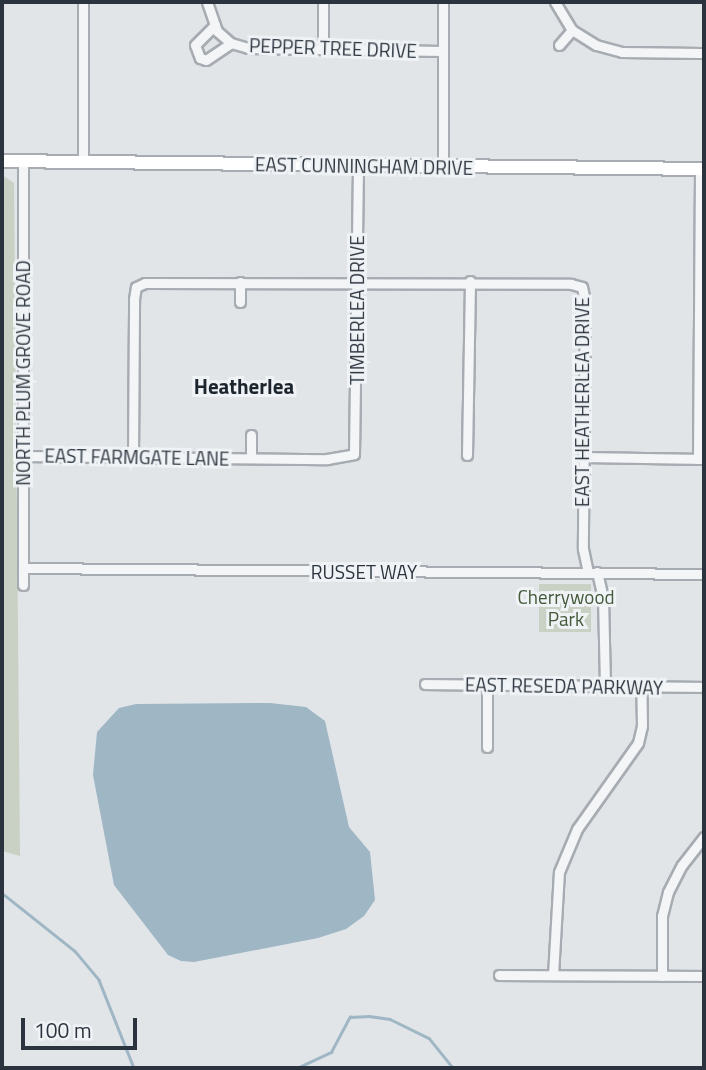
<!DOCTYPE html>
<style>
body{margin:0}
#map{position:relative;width:706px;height:1070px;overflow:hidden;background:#e1e5e8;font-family:"Titillium Web",sans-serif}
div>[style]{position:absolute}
.green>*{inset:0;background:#c8d1c3;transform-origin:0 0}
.water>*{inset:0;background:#9fb6c5}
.stream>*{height:2.5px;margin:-1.25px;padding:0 1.25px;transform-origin:1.25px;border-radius:1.25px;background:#9fb6c5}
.roads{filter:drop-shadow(2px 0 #a7acb2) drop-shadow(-2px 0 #a7acb2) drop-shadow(0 2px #a7acb2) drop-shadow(0 -2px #a7acb2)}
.street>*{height:9px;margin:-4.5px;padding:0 4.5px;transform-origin:4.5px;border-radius:4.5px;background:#f3f5f7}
.secondary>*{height:12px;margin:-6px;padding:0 6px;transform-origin:6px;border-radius:6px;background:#fff}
span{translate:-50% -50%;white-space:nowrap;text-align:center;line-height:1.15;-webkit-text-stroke:6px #f0f3f6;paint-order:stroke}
.street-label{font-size:19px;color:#2b343e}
.park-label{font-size:19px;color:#435939}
.neighbourhood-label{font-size:21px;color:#1d252f;font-weight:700}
.frame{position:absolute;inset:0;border:4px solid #2b343e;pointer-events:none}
.scale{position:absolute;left:21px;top:1018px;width:116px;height:32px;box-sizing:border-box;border:4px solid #2b343e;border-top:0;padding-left:9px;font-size:21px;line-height:24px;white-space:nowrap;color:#2b343e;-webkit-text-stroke:5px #f0f3f6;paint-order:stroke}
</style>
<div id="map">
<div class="green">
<div style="clip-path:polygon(2px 175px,14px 183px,20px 856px,2px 851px)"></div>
<div style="left:539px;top:584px;width:52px;height:48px"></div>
</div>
<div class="water">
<div style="clip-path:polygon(270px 703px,306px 707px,325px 721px,349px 827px,370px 852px,375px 900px,364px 916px,346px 929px,318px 938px,194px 962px,181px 961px,168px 955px,114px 885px,93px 775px,97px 732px,119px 708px,136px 704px)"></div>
</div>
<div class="stream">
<div style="left:2px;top:893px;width:93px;rotate:38.5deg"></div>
<div style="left:75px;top:951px;width:38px;rotate:50deg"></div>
<div style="left:99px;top:980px;width:95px;rotate:68.3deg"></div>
<div style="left:297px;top:1068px;width:38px;rotate:-25deg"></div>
<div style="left:331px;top:1052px;width:40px;rotate:-62deg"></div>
<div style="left:350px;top:1017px;width:19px;rotate:-3deg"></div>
<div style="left:369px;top:1016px;width:21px;rotate:8deg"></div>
<div style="left:390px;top:1019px;width:43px;rotate:26deg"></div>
<div style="left:429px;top:1038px;width:38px;rotate:51deg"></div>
</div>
<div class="roads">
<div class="street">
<div style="left:207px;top:2px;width:31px;rotate:71deg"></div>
<div style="left:217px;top:31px;width:18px;rotate:41deg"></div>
<div style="left:231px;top:43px;width:18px;rotate:16deg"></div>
<div style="left:248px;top:48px;width:195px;rotate:0.9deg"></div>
<div style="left:443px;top:2px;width:165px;rotate:90deg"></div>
<div style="left:555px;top:2px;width:33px;rotate:59deg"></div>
<div style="left:572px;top:30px;width:28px;rotate:32deg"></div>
<div style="left:596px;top:45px;width:27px;rotate:15deg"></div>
<div style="left:622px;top:52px;width:82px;rotate:0.7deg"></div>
<div style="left:215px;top:25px;width:28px;rotate:135deg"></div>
<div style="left:195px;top:45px;width:14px;rotate:69deg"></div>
<div style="left:200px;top:58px;width:6px;rotate:18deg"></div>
<div style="left:206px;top:60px;width:30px;rotate:-34deg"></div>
<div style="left:559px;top:45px;width:20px;rotate:-49deg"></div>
<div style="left:323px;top:48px;width:46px;rotate:-90deg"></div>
<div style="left:83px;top:161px;width:159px;rotate:-90deg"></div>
<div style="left:23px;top:162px;width:423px;rotate:90deg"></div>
<div style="left:240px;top:282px;width:20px;rotate:90deg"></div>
<div style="left:251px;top:435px;width:23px;rotate:90deg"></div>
<div style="left:133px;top:455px;width:156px;rotate:-89.6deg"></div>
<div style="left:134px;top:299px;width:12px;rotate:-81deg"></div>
<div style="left:136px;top:287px;width:10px;rotate:-24deg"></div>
<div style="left:145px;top:283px;width:426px;rotate:0.1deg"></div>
<div style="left:571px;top:284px;width:11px;rotate:15deg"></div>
<div style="left:582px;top:287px;width:14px;rotate:78deg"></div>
<div style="left:585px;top:301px;width:248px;rotate:90.5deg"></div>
<div style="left:583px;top:549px;width:24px;rotate:78deg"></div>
<div style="left:467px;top:455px;width:174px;rotate:-89deg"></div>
<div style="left:22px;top:456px;width:305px;rotate:0.6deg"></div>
<div style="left:327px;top:459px;width:27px;rotate:-10deg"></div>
<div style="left:354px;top:454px;width:288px;rotate:-89.2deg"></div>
<div style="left:584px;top:457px;width:120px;rotate:1deg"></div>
<div style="left:698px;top:459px;width:290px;rotate:-89.6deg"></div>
<div style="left:23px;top:568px;width:681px;rotate:0.5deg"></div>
<div style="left:597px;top:572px;width:26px;rotate:77deg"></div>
<div style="left:603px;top:597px;width:89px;rotate:88.7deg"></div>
<div style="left:425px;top:684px;width:279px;rotate:0.6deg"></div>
<div style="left:487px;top:747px;width:62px;rotate:-90deg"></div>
<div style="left:499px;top:975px;width:205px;rotate:0.3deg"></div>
<div style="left:553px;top:975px;width:103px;rotate:-86.7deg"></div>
<div style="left:559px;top:872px;width:47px;rotate:-67.3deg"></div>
<div style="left:577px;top:829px;width:105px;rotate:-54.7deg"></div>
<div style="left:638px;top:743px;width:17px;rotate:-77deg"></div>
<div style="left:642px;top:726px;width:39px;rotate:-91deg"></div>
<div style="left:662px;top:976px;width:60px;rotate:-90deg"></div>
<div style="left:662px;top:916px;width:25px;rotate:-76deg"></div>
<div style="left:668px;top:892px;width:30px;rotate:-63deg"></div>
<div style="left:682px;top:865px;width:36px;rotate:-52deg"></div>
</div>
<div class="secondary">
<div style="left:2px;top:161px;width:702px;rotate:0.65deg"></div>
</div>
</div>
<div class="street-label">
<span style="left:333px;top:48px;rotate:2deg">PEPPER TREE DRIVE</span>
<span style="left:364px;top:166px;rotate:1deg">EAST CUNNINGHAM DRIVE</span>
<span style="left:357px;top:310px;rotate:-90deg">TIMBERLEA DRIVE</span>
<span style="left:23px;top:373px;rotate:-90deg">NORTH PLUM GROVE ROAD</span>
<span style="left:582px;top:402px;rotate:-90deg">EAST HEATHERLEA DRIVE</span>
<span style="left:137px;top:457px;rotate:1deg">EAST FARMGATE LANE</span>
<span style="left:364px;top:572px">RUSSET WAY</span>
<span style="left:564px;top:686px;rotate:1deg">EAST RESEDA PARKWAY</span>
</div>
<div class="park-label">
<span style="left:566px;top:608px">Cherrywood<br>Park</span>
</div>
<div class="neighbourhood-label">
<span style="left:244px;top:386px">Heatherlea</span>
</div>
<div class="frame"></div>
<div class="scale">100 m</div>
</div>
